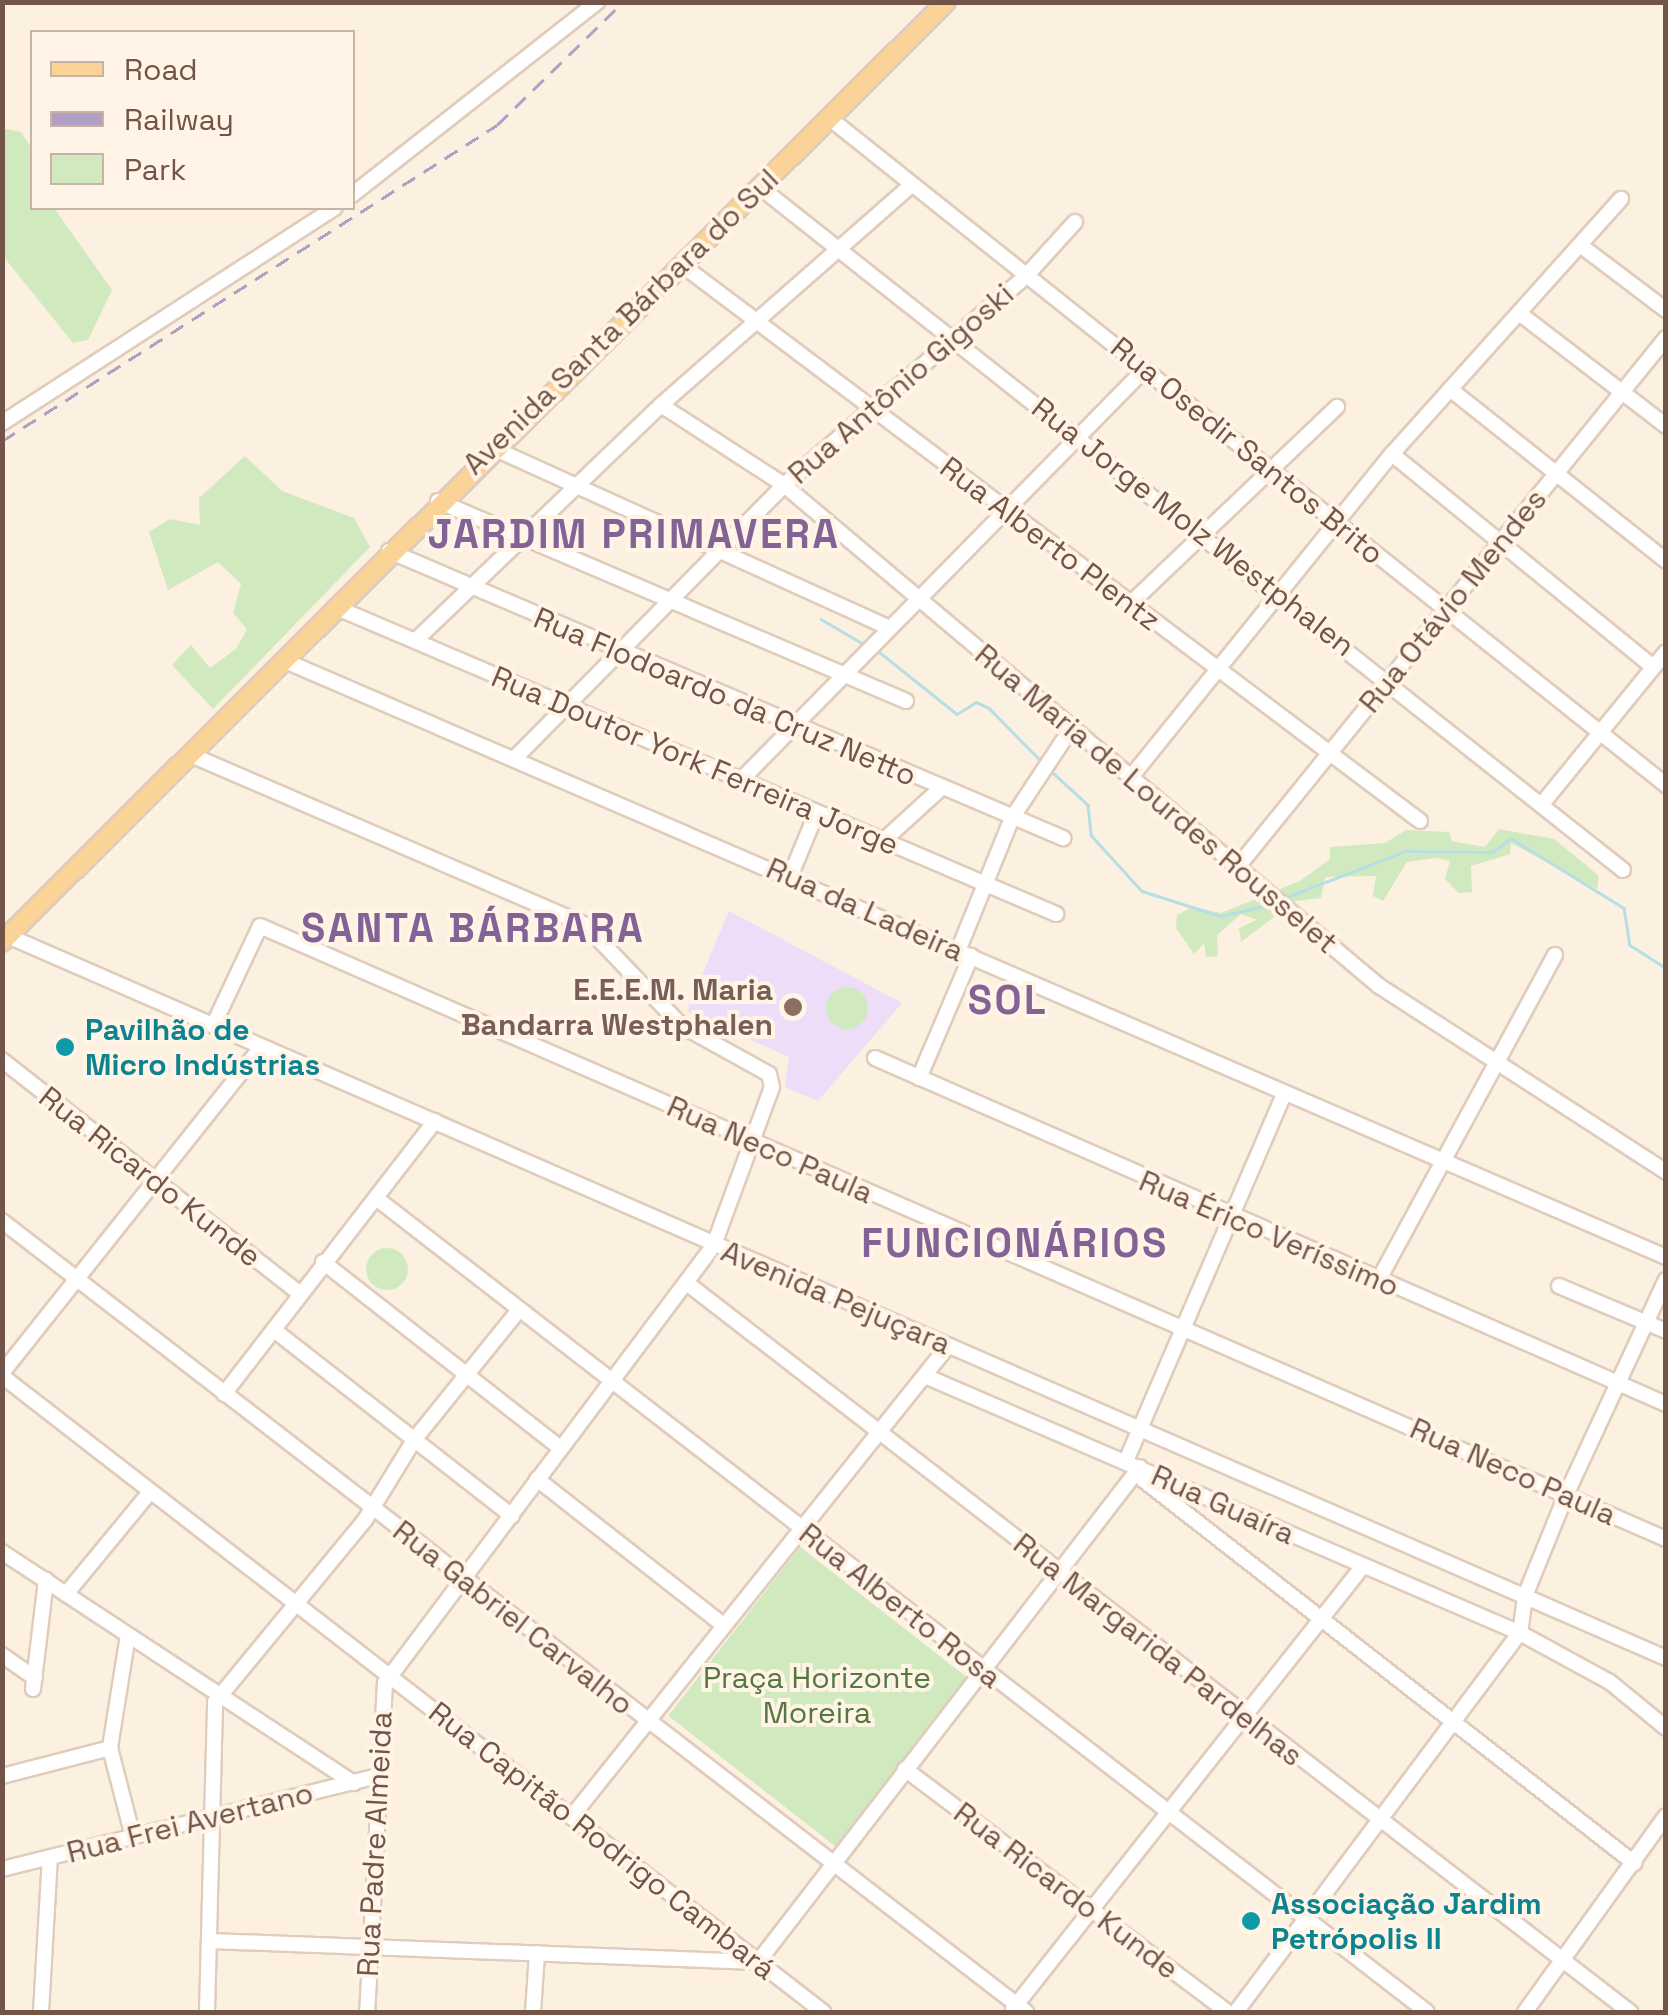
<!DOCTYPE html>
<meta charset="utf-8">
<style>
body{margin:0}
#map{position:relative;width:1668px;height:2015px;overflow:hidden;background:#fcf0e0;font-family:"Space Grotesk",sans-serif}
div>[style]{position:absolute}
.education>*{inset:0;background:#edddf8}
.green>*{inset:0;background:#d1e9bf;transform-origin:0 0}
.round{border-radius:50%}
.stream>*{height:2.5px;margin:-1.25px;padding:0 1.25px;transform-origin:1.25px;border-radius:1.25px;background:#b5dfe5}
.roads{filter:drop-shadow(2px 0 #e0ccbc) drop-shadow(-2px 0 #e0ccbc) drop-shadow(0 2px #e0ccbc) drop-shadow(0 -2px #e0ccbc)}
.minor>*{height:14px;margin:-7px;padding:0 7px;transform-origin:7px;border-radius:7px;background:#fff}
.major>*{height:18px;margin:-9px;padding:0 9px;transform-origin:9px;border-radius:9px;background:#fbd397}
.rail>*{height:2.5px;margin-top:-1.25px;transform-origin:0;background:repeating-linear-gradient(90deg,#b29fc4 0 15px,transparent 0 25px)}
.dots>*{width:28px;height:28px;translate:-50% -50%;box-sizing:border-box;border:5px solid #fff4e6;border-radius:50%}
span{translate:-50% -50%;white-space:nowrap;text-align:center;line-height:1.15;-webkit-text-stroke:8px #fff4e6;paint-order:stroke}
.street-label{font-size:30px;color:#725548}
.education-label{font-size:30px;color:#785e54;font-weight:700}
.right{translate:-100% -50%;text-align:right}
.culture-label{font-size:30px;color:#0d838f;font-weight:700}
.left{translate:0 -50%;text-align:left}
.park-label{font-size:30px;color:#537840}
.district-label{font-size:40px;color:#836396;font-weight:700;letter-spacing:2.5px}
.frame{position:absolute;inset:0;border:5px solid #725548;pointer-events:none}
.legend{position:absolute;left:30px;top:30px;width:325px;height:180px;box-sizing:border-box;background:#fff4e6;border:2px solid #c7b4a7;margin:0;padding:12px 18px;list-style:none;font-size:30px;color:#725548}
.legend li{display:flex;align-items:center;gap:20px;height:50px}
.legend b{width:50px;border:2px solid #c7b4a7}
</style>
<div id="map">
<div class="education">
<div style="clip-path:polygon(729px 911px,902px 1003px,818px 1101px,785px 1087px,789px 1057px,687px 1011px)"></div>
</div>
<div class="green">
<div style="clip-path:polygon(2px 128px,21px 132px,32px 149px,32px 208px,54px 208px,112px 290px,88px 340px,73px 343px,3px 256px)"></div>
<div style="clip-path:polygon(245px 456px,282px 491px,354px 518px,370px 547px,213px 709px,172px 665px,191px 645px,210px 668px,236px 649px,247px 629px,233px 613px,241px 584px,218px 562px,168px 590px,149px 532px,170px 519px,200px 525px,199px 498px)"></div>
<div style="clip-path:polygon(1499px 829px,1554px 839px,1599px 876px,1597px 889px,1511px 843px,1510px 854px,1471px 866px,1472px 892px,1459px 893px,1445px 879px,1450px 861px,1436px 858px,1407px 862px,1383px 901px,1373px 896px,1376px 876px,1325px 877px,1321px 898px,1295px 901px,1241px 942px,1239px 928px,1257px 920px,1241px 914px,1217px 935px,1218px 956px,1206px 957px,1204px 943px,1194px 954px,1176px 928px,1177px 915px,1192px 907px,1221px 913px,1300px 881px,1330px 859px,1330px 847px,1385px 843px,1406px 830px,1449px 832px,1452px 841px,1485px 847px)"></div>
<div class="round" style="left:826px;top:987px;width:42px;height:42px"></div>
<div class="round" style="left:366px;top:1248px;width:42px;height:42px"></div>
<div style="left:800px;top:1547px;width:212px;height:214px;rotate:38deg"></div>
</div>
<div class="stream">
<div style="left:821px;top:619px;width:53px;rotate:30.4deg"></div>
<div style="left:878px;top:651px;width:101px;rotate:38.6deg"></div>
<div style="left:957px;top:714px;width:22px;rotate:-32deg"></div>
<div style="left:976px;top:702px;width:14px;rotate:25deg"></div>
<div style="left:989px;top:708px;width:74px;rotate:45.5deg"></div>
<div style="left:1050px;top:770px;width:52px;rotate:42.6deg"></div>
<div style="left:1088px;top:805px;width:30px;rotate:84deg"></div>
<div style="left:1091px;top:835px;width:76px;rotate:47.7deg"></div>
<div style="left:1142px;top:891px;width:83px;rotate:17.6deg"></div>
<div style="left:1221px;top:916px;width:52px;rotate:-13.2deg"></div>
<div style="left:1284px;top:898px;width:131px;rotate:-21.1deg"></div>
<div style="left:1406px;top:851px;width:87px;rotate:0.7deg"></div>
<div style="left:1493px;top:852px;width:23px;rotate:-38deg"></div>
<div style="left:1511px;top:838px;width:133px;rotate:31.8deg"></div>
<div style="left:1624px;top:908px;width:37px;rotate:81deg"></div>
<div style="left:1630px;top:945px;width:43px;rotate:32.6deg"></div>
</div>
<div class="roads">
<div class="minor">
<div style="left:828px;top:117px;width:1072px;rotate:38.56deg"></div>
<div style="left:761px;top:188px;width:1099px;rotate:38.35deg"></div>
<div style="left:352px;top:195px;width:312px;rotate:-38.2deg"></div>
<div style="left:1580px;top:245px;width:108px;rotate:37.1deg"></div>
<div style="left:682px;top:265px;width:924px;rotate:36.99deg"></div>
<div style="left:1519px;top:313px;width:185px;rotate:37.5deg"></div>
<div style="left:1450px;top:389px;width:276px;rotate:38.5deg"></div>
<div style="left:661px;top:405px;width:147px;rotate:33deg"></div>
<div style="left:784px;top:485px;width:778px;rotate:40.1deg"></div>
<div style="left:1379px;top:986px;width:342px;rotate:32.9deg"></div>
<div style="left:2px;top:423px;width:396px;rotate:-32.9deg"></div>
<div style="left:493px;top:448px;width:431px;rotate:24.4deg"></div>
<div style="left:1392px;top:454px;width:337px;rotate:39.2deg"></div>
<div style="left:438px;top:501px;width:509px;rotate:23.14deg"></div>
<div style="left:389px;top:551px;width:733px;rotate:23.07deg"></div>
<div style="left:1130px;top:604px;width:286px;rotate:-43.6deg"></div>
<div style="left:335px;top:607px;width:784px;rotate:23.06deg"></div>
<div style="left:416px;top:640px;width:339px;rotate:-43.8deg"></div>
<div style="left:661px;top:405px;width:333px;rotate:-41.3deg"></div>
<div style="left:283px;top:660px;width:1506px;rotate:23.35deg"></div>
<div style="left:191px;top:755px;width:429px;rotate:23.3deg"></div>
<div style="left:585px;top:925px;width:140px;rotate:46.2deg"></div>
<div style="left:682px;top:1026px;width:99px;rotate:28.9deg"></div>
<div style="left:769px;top:1074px;width:13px;rotate:77deg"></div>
<div style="left:772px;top:1087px;width:168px;rotate:110.2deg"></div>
<div style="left:714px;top:1245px;width:548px;rotate:126.91deg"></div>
<div style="left:385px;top:1683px;width:329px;rotate:93.1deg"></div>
<div style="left:516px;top:757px;width:382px;rotate:-45.4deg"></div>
<div style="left:784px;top:485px;width:320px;rotate:-40.8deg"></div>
<div style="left:1026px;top:276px;width:73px;rotate:-47.8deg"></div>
<div style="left:1131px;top:777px;width:415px;rotate:-51.1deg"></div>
<div style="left:1392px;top:454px;width:343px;rotate:-48.1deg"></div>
<div style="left:741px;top:780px;width:575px;rotate:-45.49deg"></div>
<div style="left:1542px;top:804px;width:196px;rotate:-50.8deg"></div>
<div style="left:882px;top:842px;width:79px;rotate:-42.4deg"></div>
<div style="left:1240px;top:864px;width:677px;rotate:-51deg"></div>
<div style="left:790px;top:877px;width:68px;rotate:-67.6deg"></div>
<div style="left:8px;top:936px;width:1808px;rotate:23.53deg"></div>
<div style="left:958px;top:951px;width:144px;rotate:-67.9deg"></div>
<div style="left:1012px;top:818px;width:107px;rotate:-56.5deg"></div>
<div style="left:213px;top:1026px;width:110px;rotate:-64.8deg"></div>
<div style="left:260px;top:926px;width:1534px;rotate:23.56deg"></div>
<div style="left:875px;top:1058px;width:863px;rotate:23.63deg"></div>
<div style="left:2px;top:1060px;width:377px;rotate:38.1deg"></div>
<div style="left:919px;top:1078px;width:133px;rotate:-66.9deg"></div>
<div style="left:376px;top:1198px;width:1329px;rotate:37.76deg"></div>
<div style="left:2px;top:1221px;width:1294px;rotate:37.68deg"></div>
<div style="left:323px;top:1262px;width:300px;rotate:38.1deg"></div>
<div style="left:1378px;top:1281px;width:371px;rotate:-61.5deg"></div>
<div style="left:688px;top:1284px;width:1191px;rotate:37.7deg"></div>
<div style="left:1559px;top:1286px;width:116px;rotate:22.8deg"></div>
<div style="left:274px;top:1330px;width:302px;rotate:38deg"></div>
<div style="left:2px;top:1373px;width:416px;rotate:-51.5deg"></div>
<div style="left:2px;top:1376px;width:1039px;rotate:37.76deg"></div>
<div style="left:925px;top:1376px;width:648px;rotate:23.36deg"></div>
<div style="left:1520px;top:1633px;width:102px;rotate:28.6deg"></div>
<div style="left:1610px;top:1682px;width:72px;rotate:39.4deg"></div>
<div style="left:224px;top:1394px;width:345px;rotate:-52.3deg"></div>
<div style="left:1126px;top:1461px;width:400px;rotate:-66.7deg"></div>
<div style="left:1137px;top:1475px;width:631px;rotate:37.98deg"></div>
<div style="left:537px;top:1479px;width:236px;rotate:38.1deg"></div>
<div style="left:2px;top:1552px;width:421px;rotate:33.3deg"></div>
<div style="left:66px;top:1594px;width:132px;rotate:-50.5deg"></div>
<div style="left:128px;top:1635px;width:114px;rotate:99.1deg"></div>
<div style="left:110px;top:1748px;width:92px;rotate:75.5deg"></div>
<div style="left:2px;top:1655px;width:40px;rotate:34.9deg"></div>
<div style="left:33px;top:1689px;width:110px;rotate:-83.2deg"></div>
<div style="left:905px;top:1769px;width:403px;rotate:37deg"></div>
<div style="left:2px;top:1776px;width:112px;rotate:-14.5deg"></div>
<div style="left:573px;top:1815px;width:600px;rotate:-51.36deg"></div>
<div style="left:2px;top:1869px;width:387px;rotate:-13.9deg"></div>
<div style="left:211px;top:1941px;width:547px;rotate:2.2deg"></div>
<div style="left:758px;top:1962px;width:625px;rotate:-52.34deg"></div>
<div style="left:1013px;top:2009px;width:565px;rotate:-51.69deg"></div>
<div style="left:41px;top:2012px;width:154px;rotate:-86.7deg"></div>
<div style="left:207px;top:2012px;width:310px;rotate:-88.5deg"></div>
<div style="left:215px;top:1702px;width:236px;rotate:-50.5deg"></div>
<div style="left:365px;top:1520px;width:94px;rotate:-58.5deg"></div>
<div style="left:414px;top:1440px;width:167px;rotate:-51.1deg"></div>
<div style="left:533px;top:2012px;width:59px;rotate:-86.1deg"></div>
<div style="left:1236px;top:2012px;width:474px;rotate:-53.2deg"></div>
<div style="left:1520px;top:1633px;width:37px;rotate:-82deg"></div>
<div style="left:1525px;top:1596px;width:109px;rotate:-67.9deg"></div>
<div style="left:1566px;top:1495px;width:237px;rotate:-65.1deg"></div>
<div style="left:1525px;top:2012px;width:241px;rotate:-54.3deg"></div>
</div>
<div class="major">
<div style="left:2px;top:942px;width:1332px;rotate:-44.88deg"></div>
</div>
</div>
<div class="rail">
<div style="left:2px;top:441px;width:587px;rotate:-32.55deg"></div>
<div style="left:497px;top:125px;width:176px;rotate:-44.3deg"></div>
</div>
<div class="dots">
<div style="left:793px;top:1007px;background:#8d6e63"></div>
<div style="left:65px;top:1047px;background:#0f9aa8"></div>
<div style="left:1251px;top:1921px;background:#0f9aa8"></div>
</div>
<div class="street-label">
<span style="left:621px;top:322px;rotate:-44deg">Avenida Santa Bárbara do Sul</span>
<span style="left:901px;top:384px;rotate:-41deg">Rua Antônio Gigoski</span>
<span style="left:1247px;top:451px;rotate:39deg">Rua Osedir Santos Brito</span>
<span style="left:1193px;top:527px;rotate:38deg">Rua Jorge Molz Westphalen</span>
<span style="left:1050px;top:544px;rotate:37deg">Rua Alberto Plentz</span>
<span style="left:1453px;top:601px;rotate:-51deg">Rua Otávio Mendes</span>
<span style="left:725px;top:697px;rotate:23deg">Rua Flodoardo da Cruz Netto</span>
<span style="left:695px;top:761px;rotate:23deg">Rua Doutor York Ferreira Jorge</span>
<span style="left:1156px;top:799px;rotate:40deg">Rua Maria de Lourdes Rousselet</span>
<span style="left:865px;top:910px;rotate:24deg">Rua da Ladeira</span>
<span style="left:770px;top:1150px;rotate:24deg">Rua Neco Paula</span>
<span style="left:150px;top:1177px;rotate:38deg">Rua Ricardo Kunde</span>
<span style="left:1269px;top:1234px;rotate:23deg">Rua Érico Veríssimo</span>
<span style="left:836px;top:1298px;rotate:23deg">Avenida Pejuçara</span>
<span style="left:1513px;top:1472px;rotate:24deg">Rua Neco Paula</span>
<span style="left:1223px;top:1505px;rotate:24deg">Rua Guaíra</span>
<span style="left:900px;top:1606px;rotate:38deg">Rua Alberto Rosa</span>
<span style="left:513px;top:1618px;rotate:38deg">Rua Gabriel Carvalho</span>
<span style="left:1158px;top:1650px;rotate:38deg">Rua Margarida Pardelhas</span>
<span style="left:190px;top:1823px;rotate:-14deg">Rua Frei Avertano</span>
<span style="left:602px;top:1841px;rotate:38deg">Rua Capitão Rodrigo Cambará</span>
<span style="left:375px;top:1844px;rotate:-87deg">Rua Padre Almeida</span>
<span style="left:1066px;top:1891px;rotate:37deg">Rua Ricardo Kunde</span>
</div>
<div class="education-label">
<span class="right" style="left:773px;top:1007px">E.E.E.M. Maria<br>Bandarra Westphalen</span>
</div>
<div class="culture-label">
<span class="left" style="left:85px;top:1047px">Pavilhão de<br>Micro Indústrias</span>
<span class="left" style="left:1271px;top:1921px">Associação Jardim<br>Petrópolis II</span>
</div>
<div class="park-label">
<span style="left:817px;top:1695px">Praça Horizonte<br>Moreira</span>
</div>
<div class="district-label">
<span style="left:634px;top:535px">JARDIM PRIMAVERA</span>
<span style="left:473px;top:929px">SANTA BÁRBARA</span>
<span style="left:1008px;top:1001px">SOL</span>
<span style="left:1015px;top:1244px">FUNCIONÁRIOS</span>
</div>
<div class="frame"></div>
<ul class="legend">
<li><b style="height:12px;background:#fbd397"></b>Road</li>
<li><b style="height:12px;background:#b29fc4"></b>Railway</li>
<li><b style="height:28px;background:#d1e9bf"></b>Park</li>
</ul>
</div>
